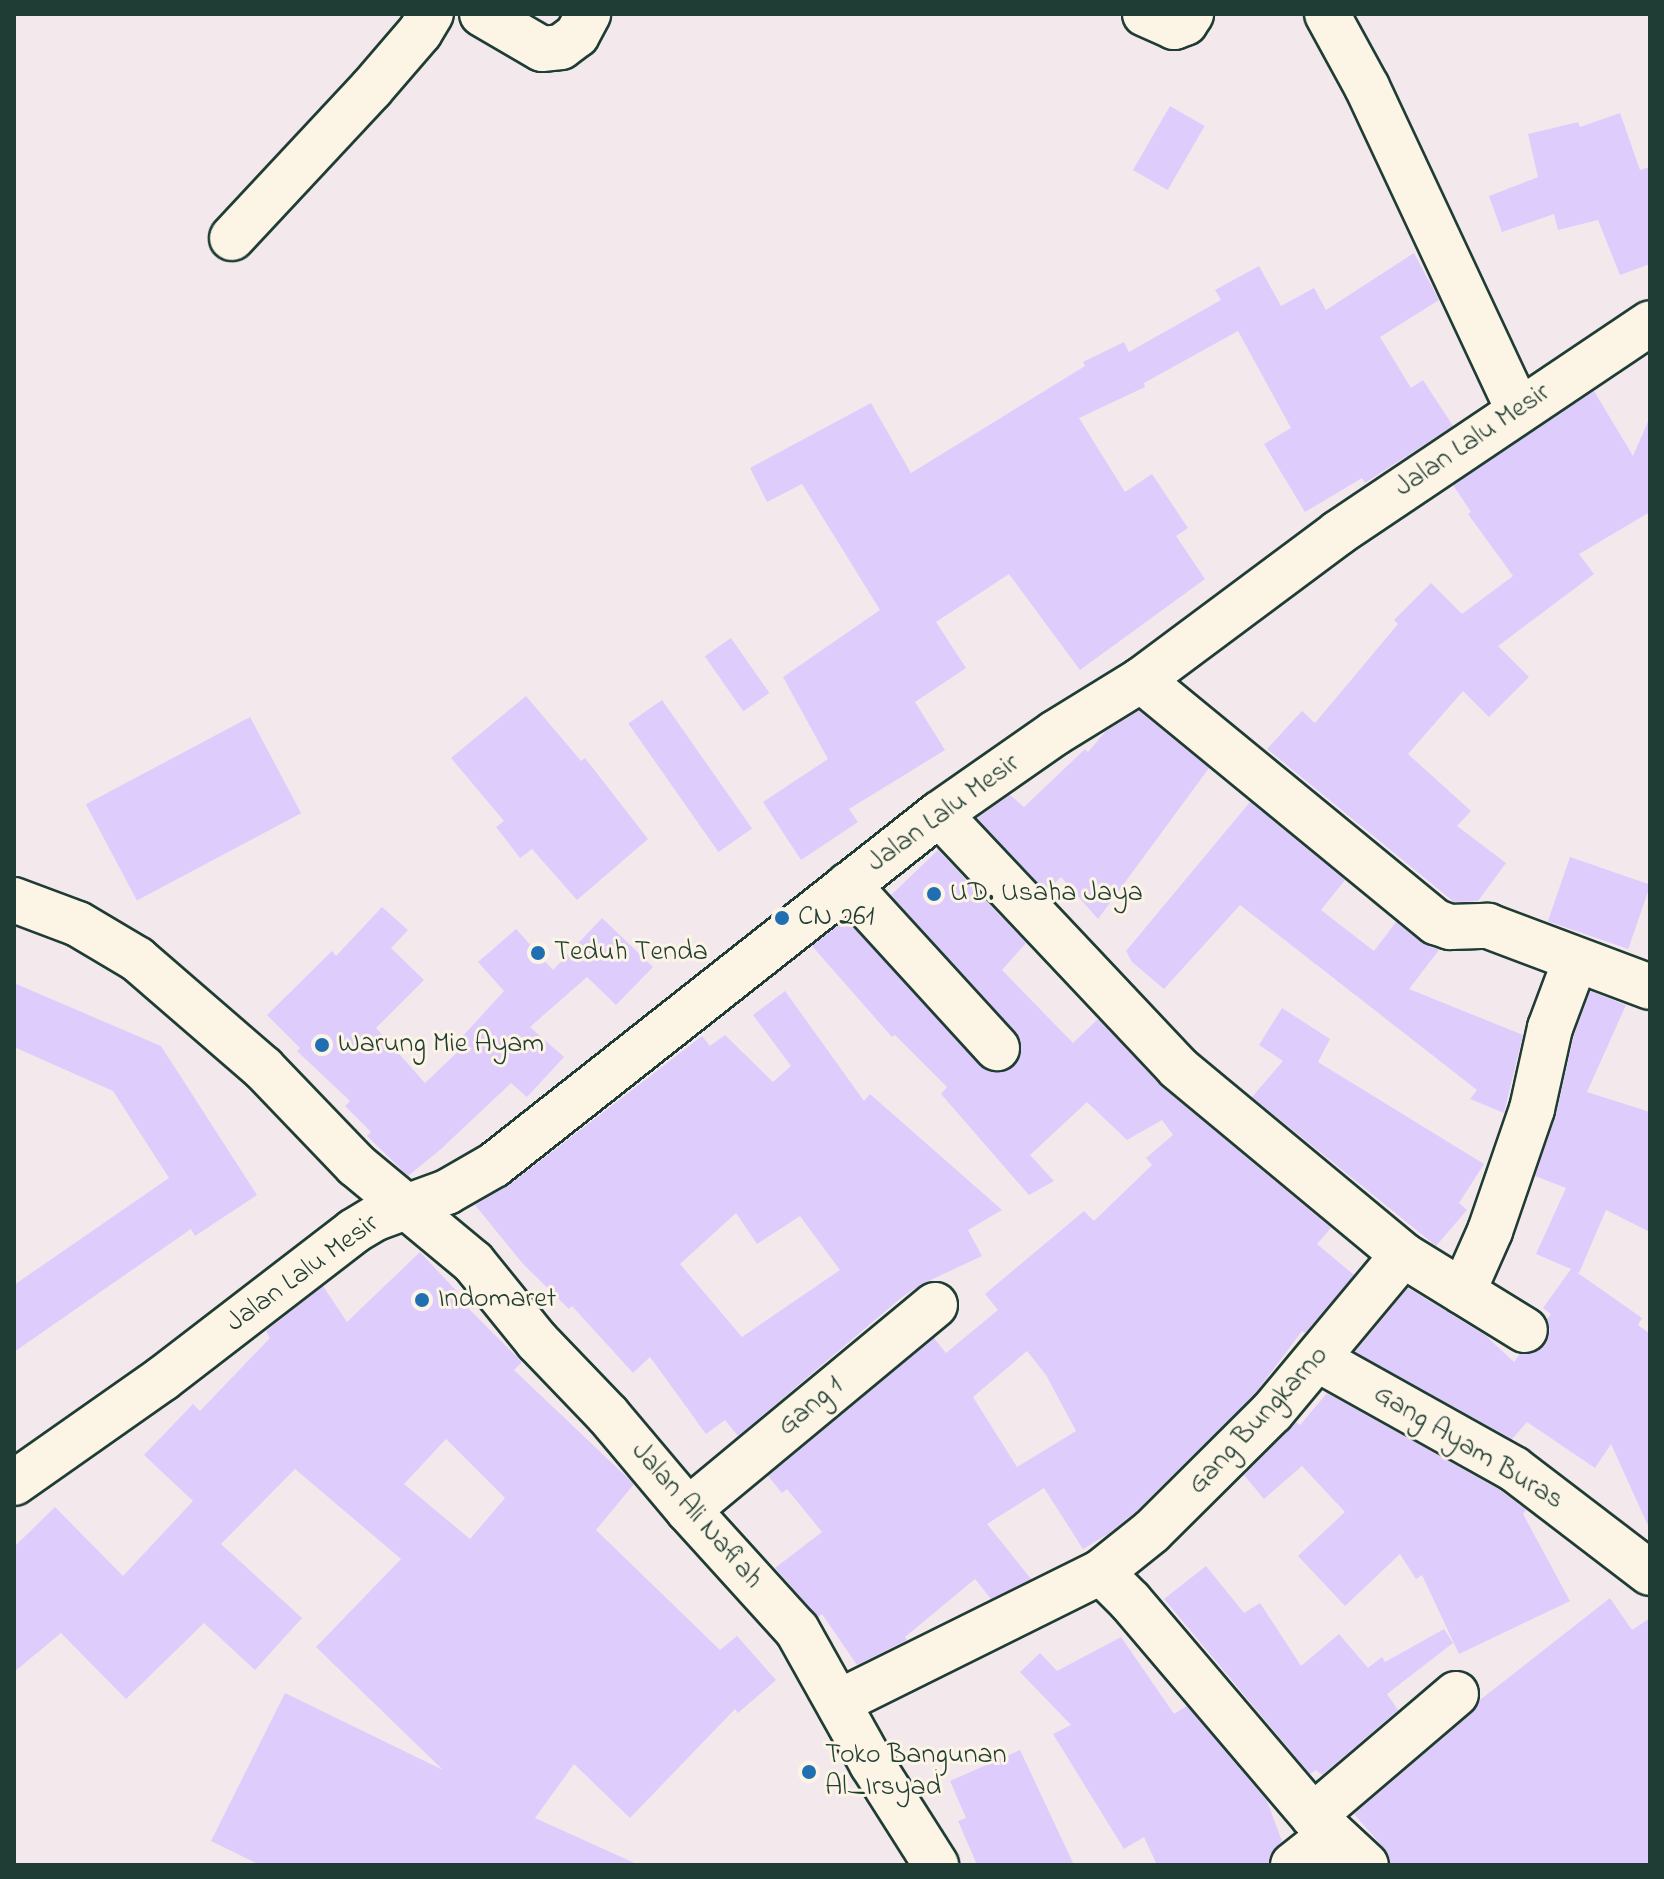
<!DOCTYPE html>
<style>
body{margin:0}
#map{position:relative;width:1664px;height:1879px;overflow:hidden;background:#f3e9ec;font-family:"Indie Flower",sans-serif}
div>[style]{position:absolute}
.building>*{inset:0;background:#deccfd;transform-origin:0 0}
.roads{filter:drop-shadow(2px 0 #1f3d34) drop-shadow(-2px 0 #1f3d34) drop-shadow(0 2px #1f3d34) drop-shadow(0 -2px #1f3d34)}
.minor>*{height:44px;margin:-22px;padding:0 22px;transform-origin:22px;border-radius:22px;background:#fcf5e5}
.tertiary>*{height:44px;margin:-22px;padding:0 22px;transform-origin:22px;border-radius:22px;background:#fcf5e5}
.dots>*{width:22px;height:22px;translate:-50% -50%;box-sizing:border-box;border:4px solid #fcf5e5;border-radius:50%}
span{translate:-50% -50%;white-space:nowrap;text-align:center;line-height:1.15;-webkit-text-stroke:6px #fcf5e5;paint-order:stroke}
.street-label{font-size:28px;color:#1f3d34}
.poi-label{font-size:28px;color:#1f3d34}
.left{translate:0 -50%;text-align:left}
.frame{position:absolute;inset:0;border:16px solid #1f3d34;pointer-events:none}
</style>
<div id="map">
<div class="building">
<div style="left:1170px;top:106px;width:40px;height:74px;rotate:30deg"></div>
<div style="clip-path:polygon(1620px 113px,1640px 170px,1650px 167px,1650px 264px,1620px 275px,1598px 220px,1558px 230px,1554px 214px,1502px 232px,1489px 196px,1538px 177px,1528px 134px,1578px 122px,1580px 127px)"></div>
<div style="clip-path:polygon(1414px 253px,1439px 300px,1380px 337px,1411px 388px,1423px 380px,1453px 426px,1365px 483px,1362px 478px,1305px 512px,1264px 444px,1291px 428px,1238px 331px,1144px 383px,1145px 387px,1079px 418px,1125px 492px,1152px 474px,1188px 528px,1176px 536px,1205px 579px,1080px 670px,1009px 574px,936px 622px,966px 668px,915px 702px,945px 750px,849px 809px,858px 822px,801px 860px,763px 802px,828px 759px,783px 677px,880px 610px,802px 484px,767px 502px,750px 468px,871px 403px,911px 473px,1085px 366px,1083px 362px,1124px 342px,1129px 352px,1221px 300px,1215px 290px,1259px 266px,1281px 306px,1314px 288px,1326px 310px)"></div>
<div style="clip-path:polygon(1594px 391px,1633px 456px,1650px 417px,1650px 512px,1579px 554px,1594px 574px,1498px 646px,1529px 677px,1489px 717px,1463px 691px,1408px 754px,1471px 811px,1457px 826px,1506px 863px,1478px 901px,1454px 902px,1267px 749px,1302px 711px,1315px 723px,1398px 624px,1394px 620px,1431px 583px,1462px 614px,1513px 576px,1468px 514px,1471px 512px,1453px 485px)"></div>
<div style="left:731px;top:638px;width:67px;height:32px;rotate:55deg"></div>
<div style="clip-path:polygon(526px 696px,581px 761px,585px 758px,648px 839px,577px 900px,532px 849px,520px 858px,496px 827px,504px 821px,451px 758px)"></div>
<div style="left:662px;top:700px;width:157px;height:41px;rotate:55deg"></div>
<div style="clip-path:polygon(1139px 711px,1209px 768px,1098px 919px,1061px 877px,1046px 892px,977px 818px,1010px 795px,1024px 807px,1085px 749px,1088px 752px,1106px 731px)"></div>
<div style="left:250px;top:717px;width:109px;height:186px;rotate:62deg"></div>
<div style="clip-path:polygon(1250px 802px,1345px 880px,1321px 910px,1374px 951px,1396px 922px,1421px 942px,1439px 950px,1409px 989px,1523px 1035px,1504px 1113px,1470px 1099px,1477px 1090px,1240px 905px,1164px 989px,1132px 962px,1126px 951px)"></div>
<div style="clip-path:polygon(evenodd,938px 850px,1026px 943px,1002px 970px,1073px 1043px,1098px 1019px,1162px 1087px,1331px 1228px,1317px 1244px,1354px 1275px,1305px 1333px,1302px 1331px,1254px 1395px,1134px 1513px,1108px 1534px,1083px 1549px,1044px 1488px,987px 1524px,1031px 1579px,991px 1599px,975px 1579px,905px 1637px,907px 1640px,857px 1665px,822px 1614px,818px 1617px,775px 1568px,822px 1532px,787px 1489px,782px 1493px,768px 1476px,934px 1338px,946px 1353px,998px 1310px,985px 1294px,1084px 1211px,1094px 1221px,1152px 1165px,1146px 1158px,1173px 1135px,1162px 1120px,1127px 1140px,1087px 1102px,1030px 1155px,1054px 1181px,1029px 1195px,941px 1094px,947px 1087px,895px 1035px,892px 1037px,812px 946px,846px 919px,979px 1065px,990px 1072px,1002px 1072px,1013px 1067px,1021px 1055px,1021px 1042px,1015px 1031px,891px 895px,938px 850px,1027px 1351px,1046px 1375px,1076px 1431px,1017px 1467px,973px 1397px,1027px 1351px)"></div>
<div style="left:1570px;top:857px;width:85px;height:68px;rotate:19deg"></div>
<div style="clip-path:polygon(382px 907px,408px 930px,391px 948px,424px 980px,376px 1028px,425px 1083px,467px 1043px,461px 1038px,504px 991px,478px 962px,516px 929px,553px 970px,602px 918px,653px 967px,616px 1005px,587px 977px,530px 1027px,564px 1057px,527px 1097px,511px 1083px,441px 1149px,408px 1176px,367px 1136px,371px 1132px,345px 1106px,350px 1101px,297px 1051px,300px 1048px,267px 1015px,332px 951px,336px 956px)"></div>
<div style="clip-path:polygon(14px 983px,161px 1046px,257px 1195px,195px 1236px,191px 1229px,14px 1352px,14px 1285px,169px 1178px,113px 1091px,14px 1047px)"></div>
<div style="clip-path:polygon(evenodd,785px 991px,864px 1101px,870px 1094px,1002px 1210px,968px 1230px,982px 1256px,920px 1285px,901px 1298px,738px 1436px,725px 1420px,706px 1434px,650px 1357px,633px 1373px,572px 1306px,569px 1309px,523px 1264px,475px 1205px,509px 1185px,702px 1036px,710px 1046px,725px 1035px,773px 1082px,791px 1066px,753px 1015px,785px 991px,736px 1213px,757px 1244px,800px 1216px,840px 1270px,742px 1337px,680px 1264px,736px 1213px)"></div>
<div style="clip-path:polygon(1590px 991px,1626px 1005px,1587px 1092px,1650px 1112px,1650px 1232px,1606px 1210px,1579px 1273px,1575px 1271px,1642px 1318px,1638px 1325px,1650px 1334px,1650px 1530px,1611px 1444px,1595px 1468px,1527px 1422px,1512px 1439px,1355px 1352px,1408px 1288px,1485px 1335px,1514px 1362px,1520px 1354px,1536px 1352px,1546px 1344px,1550px 1331px,1547px 1319px,1551px 1314px,1543px 1308px,1571px 1269px,1536px 1254px,1566px 1188px,1535px 1176px,1556px 1115px,1574px 1035px)"></div>
<div style="clip-path:polygon(1282px 1008px,1330px 1039px,1318px 1062px,1484px 1164px,1459px 1203px,1467px 1210px,1436px 1246px,1252px 1097px,1283px 1061px,1259px 1045px)"></div>
<div style="clip-path:polygon(evenodd,420px 1252px,465px 1300px,462px 1302px,522px 1362px,514px 1370px,634px 1484px,596px 1530px,720px 1650px,737px 1636px,776px 1680px,738px 1713px,735px 1709px,630px 1818px,574px 1764px,535px 1818px,639px 1865px,260px 1865px,211px 1841px,285px 1693px,443px 1770px,316px 1647px,401px 1559px,295px 1469px,221px 1544px,302px 1618px,255px 1670px,204px 1623px,126px 1699px,61px 1633px,14px 1672px,14px 1547px,55px 1507px,123px 1576px,193px 1501px,144px 1455px,193px 1404px,200px 1411px,270px 1338px,266px 1331px,323px 1286px,347px 1322px,420px 1252px,446px 1439px,505px 1498px,470px 1539px,404px 1484px,446px 1439px)"></div>
<div style="clip-path:polygon(1327px 1393px,1500px 1490px,1526px 1510px,1523px 1514px,1570px 1601px,1459px 1654px,1422px 1575px,1416px 1579px,1400px 1554px,1345px 1606px,1298px 1556px,1345px 1512px,1302px 1466px,1264px 1499px,1244px 1475px,1296px 1422px,1300px 1425px)"></div>
<div style="clip-path:polygon(1206px 1566px,1244px 1613px,1260px 1603px,1301px 1666px,1339px 1634px,1368px 1668px,1382px 1657px,1385px 1662px,1444px 1629px,1453px 1643px,1387px 1694px,1398px 1710px,1322px 1775px,1316px 1770px,1310px 1774px,1164px 1599px)"></div>
<div style="clip-path:polygon(1610px 1598px,1632px 1630px,1650px 1618px,1650px 1865px,1390px 1865px,1383px 1847px,1354px 1814px,1472px 1713px,1480px 1700px)"></div>
<div style="clip-path:polygon(1121px 1637px,1174px 1714px,1187px 1706px,1267px 1801px,1282px 1841px,1270px 1855px,1269px 1865px,1157px 1865px,1144px 1837px,1124px 1849px,1053px 1734px,1071px 1725px,1020px 1672px,1040px 1653px,1057px 1671px)"></div>
<div style="clip-path:polygon(1020px 1750px,1074px 1865px,977px 1865px,958px 1821px,966px 1818px,950px 1781px)"></div>
</div>
<div class="roads">
<div class="minor">
<div style="left:482px;top:14px;width:69px;rotate:30.3deg"></div>
<div style="left:542px;top:49px;width:19px;rotate:-6deg"></div>
<div style="left:561px;top:47px;width:20px;rotate:-37deg"></div>
<div style="left:577px;top:35px;width:24px;rotate:-62deg"></div>
<div style="left:1145px;top:14px;width:32px;rotate:24deg"></div>
<div style="left:1174px;top:27px;width:12px;rotate:-20deg"></div>
<div style="left:1185px;top:23px;width:11px;rotate:-56deg"></div>
<div style="left:1327px;top:14px;width:83px;rotate:61.3deg"></div>
<div style="left:1367px;top:87px;width:357px;rotate:64.9deg"></div>
<div style="left:232px;top:238px;width:204px;rotate:-47deg"></div>
<div style="left:371px;top:89px;width:75px;rotate:-49.3deg"></div>
<div style="left:420px;top:32px;width:21px;rotate:-59deg"></div>
<div style="left:1141px;top:680px;width:382px;rotate:39.4deg"></div>
<div style="left:1436px;top:922px;width:15px;rotate:20deg"></div>
<div style="left:1450px;top:927px;width:38px;rotate:-2deg"></div>
<div style="left:1488px;top:926px;width:173px;rotate:20.6deg"></div>
<div style="left:939px;top:814px;width:349px;rotate:46.7deg"></div>
<div style="left:1178px;top:1068px;width:293px;rotate:39.7deg"></div>
<div style="left:1403px;top:1255px;width:143px;rotate:31.6deg"></div>
<div style="left:848px;top:885px;width:221px;rotate:47.6deg"></div>
<div style="left:14px;top:900px;width:68px;rotate:20.6deg"></div>
<div style="left:78px;top:924px;width:69px;rotate:30.7deg"></div>
<div style="left:137px;top:959px;width:167px;rotate:40.9deg"></div>
<div style="left:263px;top:1068px;width:134px;rotate:46.2deg"></div>
<div style="left:356px;top:1165px;width:152px;rotate:39.7deg"></div>
<div style="left:473px;top:1262px;width:102px;rotate:51deg"></div>
<div style="left:537px;top:1341px;width:103px;rotate:46.2deg"></div>
<div style="left:608px;top:1415px;width:124px;rotate:49.9deg"></div>
<div style="left:688px;top:1510px;width:162px;rotate:47.8deg"></div>
<div style="left:797px;top:1630px;width:154px;rotate:60.8deg"></div>
<div style="left:872px;top:1764px;width:120px;rotate:57.6deg"></div>
<div style="left:1463px;top:1292px;width:67px;rotate:-66.1deg"></div>
<div style="left:1490px;top:1231px;width:129px;rotate:-71deg"></div>
<div style="left:1532px;top:1109px;width:83px;rotate:-77.5deg"></div>
<div style="left:1550px;top:1028px;width:72px;rotate:-69.5deg"></div>
<div style="left:1319px;top:1360px;width:223px;rotate:29.2deg"></div>
<div style="left:1514px;top:1469px;width:171px;rotate:37.4deg"></div>
<div style="left:688px;top:1510px;width:321px;rotate:-39.7deg"></div>
<div style="left:1101px;top:1572px;width:41px;rotate:45deg"></div>
<div style="left:1130px;top:1601px;width:282px;rotate:49.6deg"></div>
<div style="left:1313px;top:1816px;width:72px;rotate:42.8deg"></div>
<div style="left:839px;top:1702px;width:292px;rotate:-26.4deg"></div>
<div style="left:1101px;top:1572px;width:64px;rotate:-38.7deg"></div>
<div style="left:1151px;top:1532px;width:170px;rotate:-44.8deg"></div>
<div style="left:1272px;top:1412px;width:204px;rotate:-50.2deg"></div>
<div style="left:1313px;top:1816px;width:188px;rotate:-40.5deg"></div>
<div style="left:1293px;top:1865px;width:50px;rotate:-38.5deg"></div>
</div>
<div class="tertiary">
<div style="left:14px;top:1483px;width:181px;rotate:-35.1deg"></div>
<div style="left:162px;top:1379px;width:242px;rotate:-37.6deg"></div>
<div style="left:354px;top:1231px;width:26px;rotate:-31deg"></div>
<div style="left:376px;top:1218px;width:76px;rotate:-20.1deg"></div>
<div style="left:447px;top:1192px;width:54px;rotate:-29.9deg"></div>
<div style="left:494px;top:1165px;width:567px;rotate:-38.27deg"></div>
<div style="left:939px;top:814px;width:141px;rotate:-34.9deg"></div>
<div style="left:1055px;top:733px;width:101px;rotate:-31.6deg"></div>
<div style="left:1141px;top:680px;width:246px;rotate:-36.7deg"></div>
<div style="left:1338px;top:533px;width:376px;rotate:-33.9deg"></div>
</div>
</div>
<div class="dots">
<div style="left:934px;top:894px;background:#1f6fb2"></div>
<div style="left:782px;top:918px;background:#1f6fb2"></div>
<div style="left:538px;top:953px;background:#1f6fb2"></div>
<div style="left:322px;top:1045px;background:#1f6fb2"></div>
<div style="left:422px;top:1300px;background:#1f6fb2"></div>
<div style="left:809px;top:1772px;background:#1f6fb2"></div>
</div>
<div class="street-label">
<span style="left:1473px;top:441px;rotate:-34deg">Jalan Lalu Mesir</span>
<span style="left:944px;top:814px;rotate:-36deg">Jalan Lalu Mesir</span>
<span style="left:303px;top:1274px;rotate:-36deg">Jalan Lalu Mesir</span>
<span style="left:811px;top:1407px;rotate:-40deg">Gang 1</span>
<span style="left:1259px;top:1421px;rotate:-47deg">Gang Bungkarno</span>
<span style="left:1468px;top:1448px;rotate:31deg">Gang Ayam Buras</span>
<span style="left:696px;top:1516px;rotate:49deg">Jalan Ali Nafiah</span>
</div>
<div class="poi-label">
<span class="left" style="left:950px;top:894px">UD. Usaha Jaya</span>
<span class="left" style="left:798px;top:918px">CN 261</span>
<span class="left" style="left:554px;top:953px">Teduh Tenda</span>
<span class="left" style="left:338px;top:1045px">Warung Mie Ayam</span>
<span class="left" style="left:438px;top:1300px">Indomaret</span>
<span class="left" style="left:825px;top:1772px">Toko Bangunan<br>Al_Irsyad</span>
</div>
<div class="frame"></div>
</div>
